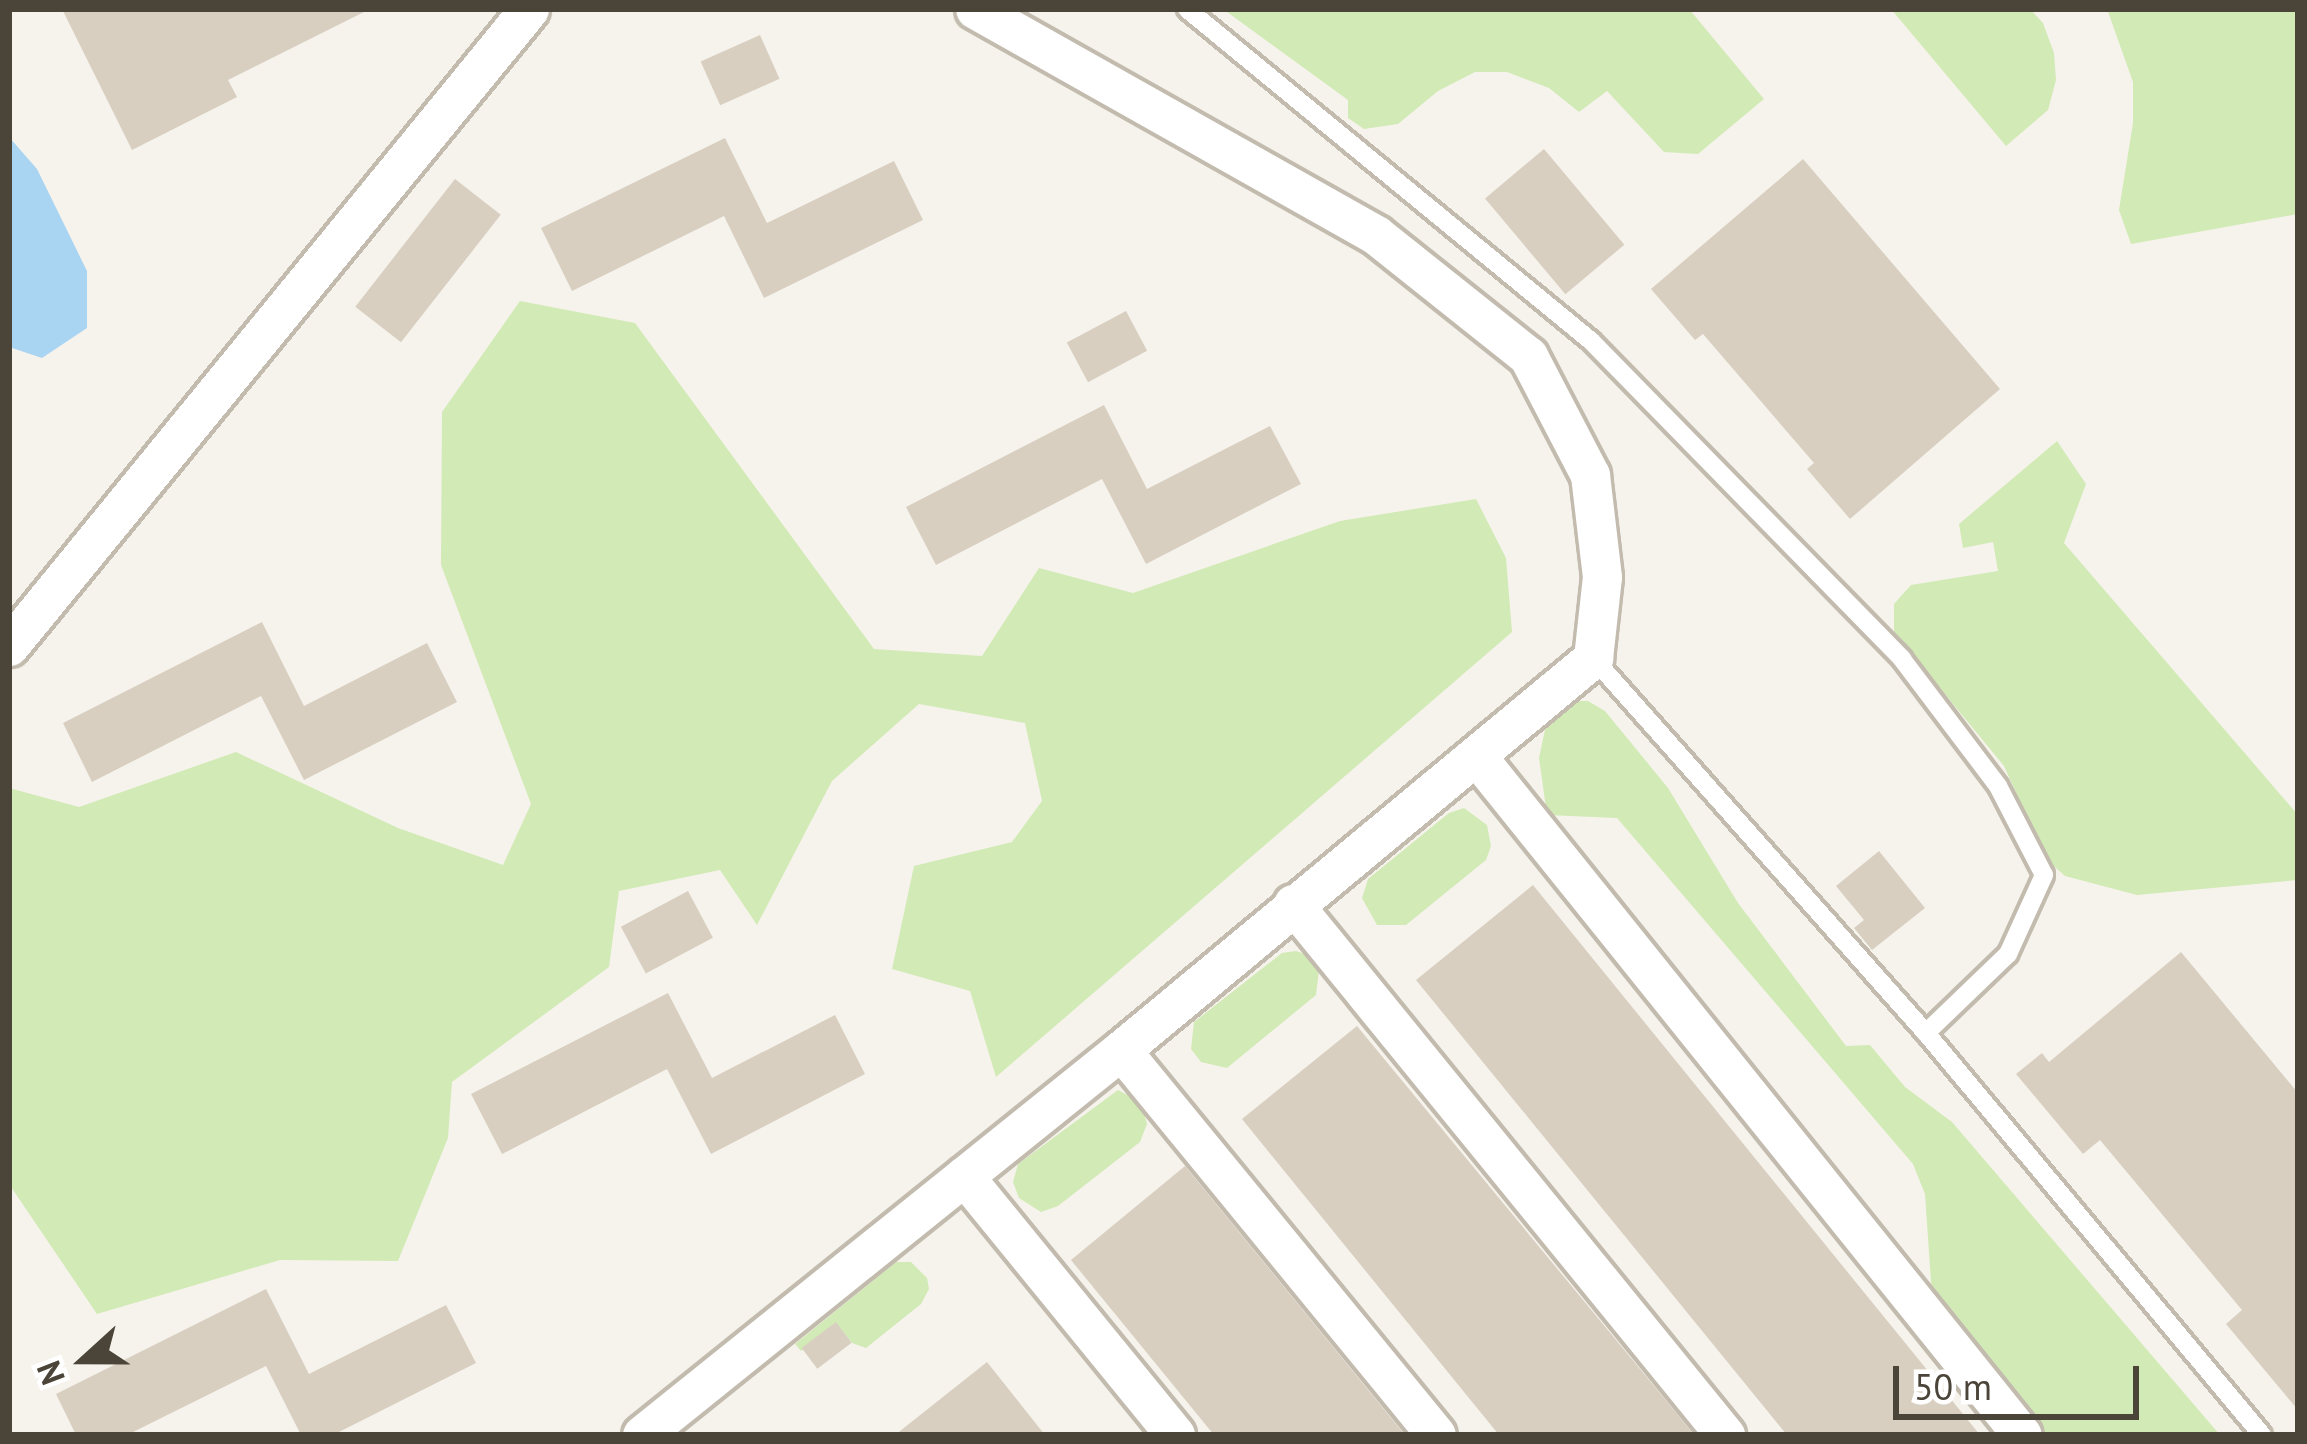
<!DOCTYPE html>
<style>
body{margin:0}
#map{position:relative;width:2307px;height:1444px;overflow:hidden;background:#f6f3ec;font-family:"PT Sans",sans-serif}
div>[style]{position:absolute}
.green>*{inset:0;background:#d2eab5}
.water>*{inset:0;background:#a9d4f2}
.building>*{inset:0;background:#d8cfc1;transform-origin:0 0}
.roads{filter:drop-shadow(3px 0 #c2bbae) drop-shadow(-3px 0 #c2bbae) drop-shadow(0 3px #c2bbae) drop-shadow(0 -3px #c2bbae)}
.service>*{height:18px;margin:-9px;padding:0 9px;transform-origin:9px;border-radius:9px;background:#fff}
.minor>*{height:39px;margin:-19.5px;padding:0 19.5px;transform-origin:19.5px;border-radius:19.5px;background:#fff}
span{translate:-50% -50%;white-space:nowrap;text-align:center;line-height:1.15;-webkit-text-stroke:12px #fff;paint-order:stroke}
.frame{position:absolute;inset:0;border:12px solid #4b4439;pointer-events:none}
.north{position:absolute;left:24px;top:1300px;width:120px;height:120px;-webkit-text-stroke:9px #fff;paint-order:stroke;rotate:249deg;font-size:33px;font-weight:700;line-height:48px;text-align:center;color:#4b4439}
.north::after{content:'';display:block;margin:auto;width:42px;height:54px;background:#4b4439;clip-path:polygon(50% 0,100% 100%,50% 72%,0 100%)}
.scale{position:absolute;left:1893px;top:1366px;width:246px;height:54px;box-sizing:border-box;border:6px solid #4b4439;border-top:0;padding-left:15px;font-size:36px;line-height:42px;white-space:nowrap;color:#4b4439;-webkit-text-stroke:9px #fff;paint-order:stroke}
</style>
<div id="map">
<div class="green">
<div style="clip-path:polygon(1223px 9px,1689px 9px,1764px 99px,1698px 154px,1664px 152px,1607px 91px,1579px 112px,1549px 88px,1507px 72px,1475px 72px,1438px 91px,1398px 124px,1364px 129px,1348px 118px,1348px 100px)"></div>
<div style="clip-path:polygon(1891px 9px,2030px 9px,2043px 23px,2054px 53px,2056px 80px,2048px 110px,2006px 146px)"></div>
<div style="clip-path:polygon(2107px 9px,2298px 9px,2298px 214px,2131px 244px,2119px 210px,2133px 123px,2133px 82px)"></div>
<div style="clip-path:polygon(520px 301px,635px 323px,874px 649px,982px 656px,1039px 568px,1133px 593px,1340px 521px,1476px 499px,1506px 558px,1512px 632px,996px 1077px,970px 991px,892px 969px,914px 866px,1012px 842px,1042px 801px,1025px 723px,919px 704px,832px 781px,757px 925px,720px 870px,619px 891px,609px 967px,452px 1082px,448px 1138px,398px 1261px,280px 1260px,97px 1314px,9px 1184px,9px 788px,79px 807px,236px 752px,398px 828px,503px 865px,531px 804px,441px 565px,442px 412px)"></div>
<div style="clip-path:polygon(2057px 441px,2086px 484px,2064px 543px,2298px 815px,2298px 880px,2137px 895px,2065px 876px,2045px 858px,2004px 766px,1894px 632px,1894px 604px,1911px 585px,1998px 571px,1993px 542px,1963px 548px,1959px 524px)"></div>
<div style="clip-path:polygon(1573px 701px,1588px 701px,1605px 711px,1668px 788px,1738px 903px,1846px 1046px,1870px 1045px,1905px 1087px,1952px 1122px,2220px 1435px,2043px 1435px,1932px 1296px,1925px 1194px,1913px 1164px,1617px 818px,1547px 815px,1539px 758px,1546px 725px,1556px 710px)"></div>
<div style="clip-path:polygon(1464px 808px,1487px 825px,1491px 846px,1486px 860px,1406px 925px,1377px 925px,1362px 898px,1368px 879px,1449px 813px)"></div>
<div style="clip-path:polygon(1296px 951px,1310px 956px,1319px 970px,1316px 995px,1227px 1068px,1201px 1062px,1191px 1049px,1194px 1022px,1282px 953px)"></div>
<div style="clip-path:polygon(1118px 1090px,1141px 1102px,1147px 1124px,1140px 1142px,1058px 1206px,1041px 1212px,1019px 1198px,1013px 1182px,1018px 1164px)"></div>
<div style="clip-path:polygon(896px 1262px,911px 1262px,927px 1278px,929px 1289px,921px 1304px,866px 1348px,852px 1343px,836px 1323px,801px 1351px,795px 1344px)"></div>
</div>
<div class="water">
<div style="clip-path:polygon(9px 137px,37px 169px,87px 271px,87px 328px,42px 358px,9px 347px)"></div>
</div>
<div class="building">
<div style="clip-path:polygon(62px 9px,370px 9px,228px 80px,237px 97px,132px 150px)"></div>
<div style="left:760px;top:35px;width:48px;height:65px;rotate:66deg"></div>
<div style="clip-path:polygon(725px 138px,767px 223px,894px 161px,923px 220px,764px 298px,724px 216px,572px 291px,541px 228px)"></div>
<div style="left:1544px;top:149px;width:125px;height:77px;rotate:50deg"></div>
<div style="clip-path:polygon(1803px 159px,2000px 389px,1850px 519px,1807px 469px,1814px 463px,1703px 334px,1695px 340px,1651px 289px)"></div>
<div style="left:455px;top:179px;width:58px;height:162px;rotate:38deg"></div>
<div style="left:1126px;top:311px;width:45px;height:67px;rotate:62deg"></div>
<div style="clip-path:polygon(1104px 405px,1147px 489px,1270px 426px,1301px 484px,1146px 564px,1102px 479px,936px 565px,906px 507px)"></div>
<div style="clip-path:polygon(262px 622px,304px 706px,427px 643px,457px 702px,304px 780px,261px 696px,92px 782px,63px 723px)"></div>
<div style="clip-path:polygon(1879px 851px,1925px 908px,1872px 950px,1854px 928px,1864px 920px,1836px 886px)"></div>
<div style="clip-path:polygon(1533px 885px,1980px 1435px,1787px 1435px,1416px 980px)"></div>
<div style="left:688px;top:891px;width:53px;height:76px;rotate:62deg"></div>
<div style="clip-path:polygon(2181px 952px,2298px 1093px,2298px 1410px,2226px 1324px,2242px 1310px,2100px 1140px,2083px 1154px,2016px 1074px,2042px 1053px,2049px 1062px)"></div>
<div style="clip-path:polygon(668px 993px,712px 1078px,835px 1015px,865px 1074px,711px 1154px,667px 1069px,502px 1154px,471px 1094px)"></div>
<div style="clip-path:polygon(1357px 1026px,1678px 1415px,1694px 1435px,1499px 1435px,1242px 1119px)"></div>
<div style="clip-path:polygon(1185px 1166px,1405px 1435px,1214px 1435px,1071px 1260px)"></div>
<div style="clip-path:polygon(266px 1289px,309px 1374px,446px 1305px,476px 1363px,333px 1435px,301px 1435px,266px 1366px,127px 1435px,76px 1435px,56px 1394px)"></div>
<div style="left:836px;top:1322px;width:26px;height:43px;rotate:53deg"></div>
<div style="clip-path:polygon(987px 1362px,1045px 1435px,895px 1435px)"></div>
</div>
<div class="roads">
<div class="service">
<div style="left:1187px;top:9px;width:523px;rotate:39.41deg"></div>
<div style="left:1591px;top:341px;width:445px;rotate:45.6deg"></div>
<div style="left:1902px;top:659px;width:159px;rotate:52.9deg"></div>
<div style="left:1998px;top:786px;width:100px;rotate:62.7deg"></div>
<div style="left:2044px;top:875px;width:87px;rotate:114.5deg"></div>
<div style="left:2008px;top:954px;width:114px;rotate:136.1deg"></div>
<div style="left:1593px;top:658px;width:502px;rotate:48.39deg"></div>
<div style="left:1926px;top:1033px;width:524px;rotate:50.11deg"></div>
</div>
<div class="minor">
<div style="left:9px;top:646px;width:822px;rotate:-50.77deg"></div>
<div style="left:1478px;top:758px;width:868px;rotate:51.22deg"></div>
<div style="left:1293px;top:904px;width:685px;rotate:50.87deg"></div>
<div style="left:1121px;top:1050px;width:497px;rotate:50.7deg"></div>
<div style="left:964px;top:1176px;width:334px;rotate:50.8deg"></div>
<div style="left:642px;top:1435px;width:615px;rotate:-38.79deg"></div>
<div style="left:1121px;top:1050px;width:614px;rotate:-39.71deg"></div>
<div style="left:1593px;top:658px;width:81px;rotate:-83.7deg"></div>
<div style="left:1602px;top:577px;width:103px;rotate:-96.7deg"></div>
<div style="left:1590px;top:475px;width:134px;rotate:-117.5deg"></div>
<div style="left:1528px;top:356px;width:194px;rotate:-141.5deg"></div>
<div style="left:1376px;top:235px;width:460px;rotate:-150.6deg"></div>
</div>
</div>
<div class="frame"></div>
<div class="north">N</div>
<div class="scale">50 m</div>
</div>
